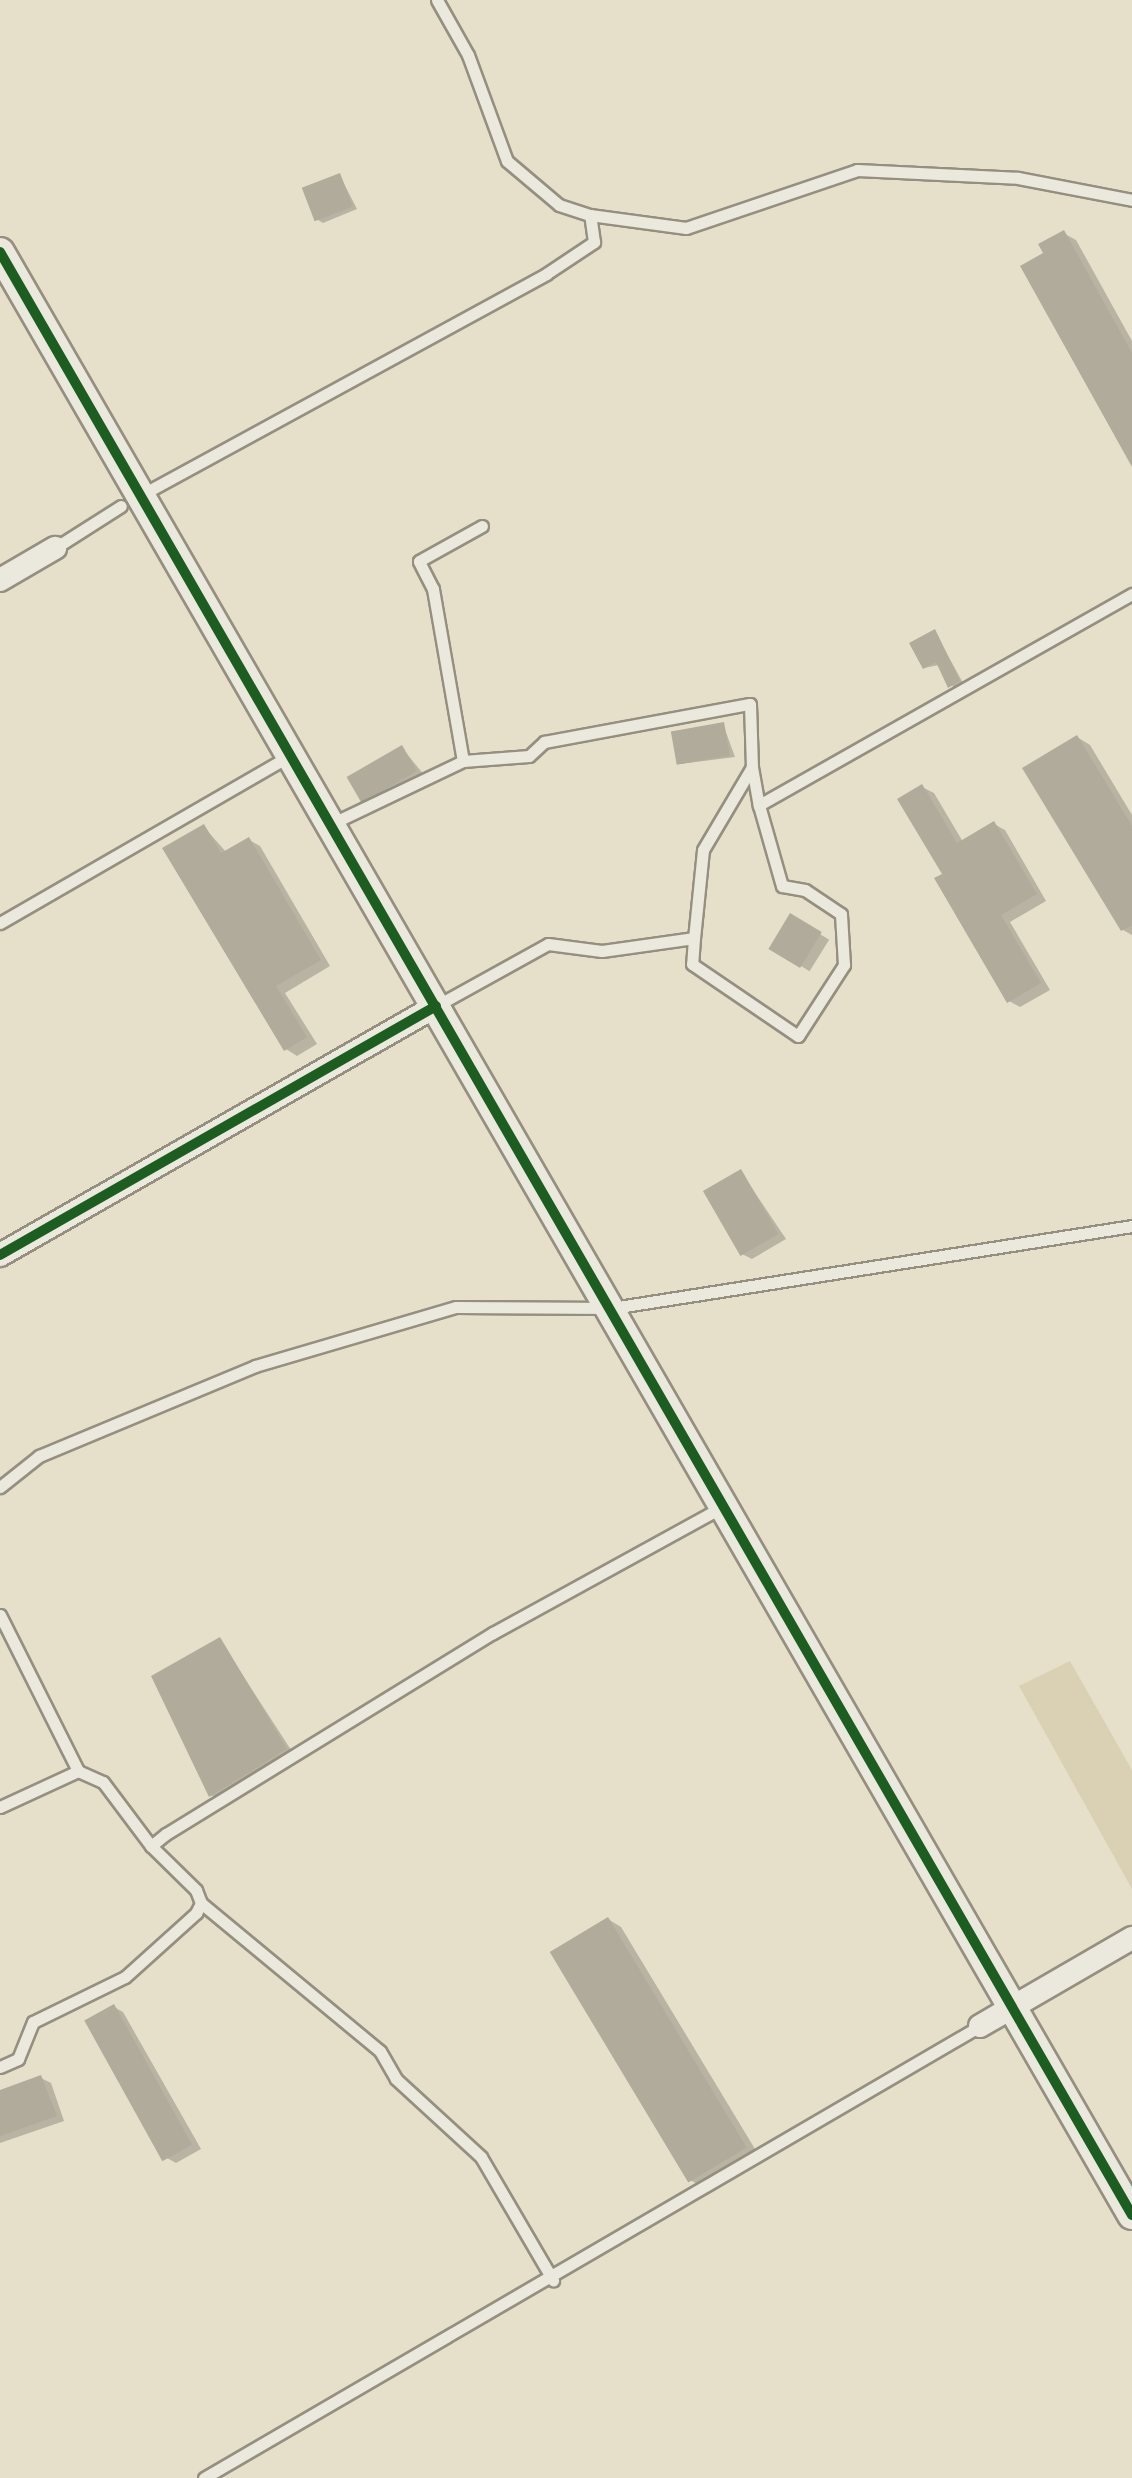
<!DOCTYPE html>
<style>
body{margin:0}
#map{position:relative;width:1132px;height:2478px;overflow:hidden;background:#e6e0cb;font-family:"IM FELL English",serif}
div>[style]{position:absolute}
.green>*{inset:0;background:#dad0b3}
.shadow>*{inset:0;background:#0003;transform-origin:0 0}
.building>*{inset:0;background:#b1ab9c;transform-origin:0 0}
.roads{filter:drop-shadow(2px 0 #958f80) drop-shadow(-2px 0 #958f80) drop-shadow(0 2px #958f80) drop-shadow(0 -2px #958f80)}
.service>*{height:11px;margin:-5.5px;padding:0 5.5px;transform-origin:5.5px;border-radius:5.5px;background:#ebe8dd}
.minor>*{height:22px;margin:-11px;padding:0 11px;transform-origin:11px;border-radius:11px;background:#ebe8dd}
.tertiary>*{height:28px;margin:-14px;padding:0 14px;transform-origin:14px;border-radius:14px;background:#ebe8dd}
.cycleway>*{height:10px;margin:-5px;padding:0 5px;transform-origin:5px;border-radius:5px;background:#1b5e20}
span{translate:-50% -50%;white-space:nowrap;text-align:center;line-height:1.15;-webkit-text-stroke:10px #f7efd5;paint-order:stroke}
</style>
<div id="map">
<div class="green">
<div style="clip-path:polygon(1070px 1661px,1132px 1770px,1132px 1889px,1019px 1686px)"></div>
</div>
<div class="shadow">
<div style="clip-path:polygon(340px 176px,357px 209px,323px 223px,318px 220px)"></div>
<div style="clip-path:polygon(1063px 233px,1076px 240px,1132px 341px,1132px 462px,1047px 254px)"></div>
<div style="clip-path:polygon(935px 632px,963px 683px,954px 688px,939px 665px,924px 668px)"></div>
<div style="clip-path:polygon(723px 724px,735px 757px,680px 764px)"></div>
<div style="clip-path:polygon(1077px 737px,1090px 745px,1132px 815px,1132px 935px,1123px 930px)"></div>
<div style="clip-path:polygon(402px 748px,425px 776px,370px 804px,360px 799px)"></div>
<div style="clip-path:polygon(922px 787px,934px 793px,963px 842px,994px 824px,1005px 830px,1046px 901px,1010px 922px,1050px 990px,1020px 1007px,1009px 1001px,945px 875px)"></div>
<div style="clip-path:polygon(204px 827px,227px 853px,249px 840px,260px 846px,330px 966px,285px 993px,317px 1044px,297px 1056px,286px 1049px)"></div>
<div style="left:791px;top:916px;width:45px;height:37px;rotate:32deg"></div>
<div style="clip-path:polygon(741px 1172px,786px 1239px,752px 1259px,742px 1254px)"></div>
<div style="clip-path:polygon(220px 1640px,293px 1753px,218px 1799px,211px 1795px)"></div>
<div style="clip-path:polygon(608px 1919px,621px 1927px,758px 2154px,703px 2187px,690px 2180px)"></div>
<div style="clip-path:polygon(114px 2007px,123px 2012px,201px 2149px,176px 2163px,167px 2158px)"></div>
<div style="clip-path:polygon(41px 2078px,51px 2083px,64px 2121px,0 2143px,0 2093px)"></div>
</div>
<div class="building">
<div style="left:340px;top:173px;width:36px;height:41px;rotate:69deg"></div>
<div style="clip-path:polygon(1064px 230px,1132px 353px,1132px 467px,1020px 266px,1043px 253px,1038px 244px)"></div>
<div style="clip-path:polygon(935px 629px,960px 681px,948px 688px,936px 662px,923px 669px,909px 643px)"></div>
<div style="left:724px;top:722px;width:34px;height:54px;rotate:80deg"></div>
<div style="clip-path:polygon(1077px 735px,1132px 826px,1132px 925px,1121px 931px,1022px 768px)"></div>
<div style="left:402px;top:745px;width:30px;height:64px;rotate:60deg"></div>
<div style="clip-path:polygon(922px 784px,957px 843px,994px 821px,1037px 894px,1001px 915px,1041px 983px,1007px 1003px,934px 878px,942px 874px,897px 799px)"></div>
<div style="clip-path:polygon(204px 824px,221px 853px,249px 837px,321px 960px,276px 986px,307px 1037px,284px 1051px,162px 848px)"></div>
<div style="left:790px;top:913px;width:37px;height:42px;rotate:31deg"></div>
<div style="left:741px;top:1169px;width:75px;height:44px;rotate:60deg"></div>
<div style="clip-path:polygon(220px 1637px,287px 1749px,209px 1797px,151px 1676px)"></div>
<div style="left:608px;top:1917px;width:269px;height:68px;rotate:59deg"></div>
<div style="left:114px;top:2004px;width:161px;height:34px;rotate:61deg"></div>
<div style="clip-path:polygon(41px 2075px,57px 2116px,0 2136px,0 2090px)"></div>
</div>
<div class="roads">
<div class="service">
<div style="left:437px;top:0;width:63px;rotate:60.6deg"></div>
<div style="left:468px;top:55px;width:113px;rotate:69.8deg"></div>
<div style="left:507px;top:161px;width:68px;rotate:40.2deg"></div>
<div style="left:559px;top:205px;width:33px;rotate:18deg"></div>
<div style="left:590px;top:215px;width:97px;rotate:7.7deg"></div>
<div style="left:686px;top:228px;width:181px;rotate:-18.7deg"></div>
<div style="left:857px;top:170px;width:161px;rotate:2.8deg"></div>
<div style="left:1018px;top:178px;width:116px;rotate:10.9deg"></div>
<div style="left:143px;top:494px;width:459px;rotate:-28.6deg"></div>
<div style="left:546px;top:274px;width:58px;rotate:-33.7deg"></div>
<div style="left:594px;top:242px;width:27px;rotate:-98deg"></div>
<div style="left:55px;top:548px;width:78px;rotate:-32.5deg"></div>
<div style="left:463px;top:761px;width:175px;rotate:-99.9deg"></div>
<div style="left:433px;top:589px;width:31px;rotate:-117deg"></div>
<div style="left:419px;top:561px;width:72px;rotate:-29.1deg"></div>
<div style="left:752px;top:767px;width:39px;rotate:80deg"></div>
<div style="left:331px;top:824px;width:146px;rotate:-25.5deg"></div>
<div style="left:463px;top:761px;width:66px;rotate:-4.3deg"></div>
<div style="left:529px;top:756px;width:21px;rotate:-43deg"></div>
<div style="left:544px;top:742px;width:209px;rotate:-10.5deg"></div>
<div style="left:750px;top:704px;width:63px;rotate:88.2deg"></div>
<div style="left:752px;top:767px;width:96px;rotate:120.6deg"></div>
<div style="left:703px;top:850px;width:88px;rotate:95.8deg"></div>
<div style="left:0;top:923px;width:336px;rotate:-30deg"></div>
<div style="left:436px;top:1006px;width:128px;rotate:-29deg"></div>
<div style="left:548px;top:944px;width:54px;rotate:7.4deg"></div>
<div style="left:602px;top:951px;width:93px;rotate:-8deg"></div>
<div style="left:694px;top:938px;width:26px;rotate:94deg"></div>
<div style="left:692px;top:964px;width:128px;rotate:34.2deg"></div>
<div style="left:798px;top:1036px;width:85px;rotate:-57.1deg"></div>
<div style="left:844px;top:965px;width:51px;rotate:-93.4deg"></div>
<div style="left:841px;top:914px;width:43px;rotate:-146.3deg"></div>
<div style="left:805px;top:890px;width:23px;rotate:-170deg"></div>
<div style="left:782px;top:886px;width:84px;rotate:-105.9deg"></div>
<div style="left:759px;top:805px;width:429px;rotate:-29.5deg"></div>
<div style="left:0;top:1487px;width:50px;rotate:-38.5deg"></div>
<div style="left:39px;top:1456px;width:234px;rotate:-22.6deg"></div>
<div style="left:255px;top:1366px;width:209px;rotate:-16.4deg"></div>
<div style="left:456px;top:1307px;width:156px;rotate:0.4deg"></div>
<div style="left:612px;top:1308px;width:526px;rotate:-8.96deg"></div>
<div style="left:0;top:1615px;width:174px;rotate:63.4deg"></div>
<div style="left:78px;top:1771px;width:27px;rotate:24deg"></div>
<div style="left:103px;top:1782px;width:80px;rotate:53.1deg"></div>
<div style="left:0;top:1807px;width:86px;rotate:-24.8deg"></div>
<div style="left:201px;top:1903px;width:232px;rotate:39.6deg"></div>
<div style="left:380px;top:2051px;width:32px;rotate:60deg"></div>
<div style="left:396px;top:2079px;width:115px;rotate:42.5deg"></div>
<div style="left:481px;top:2157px;width:143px;rotate:59.7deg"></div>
<div style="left:0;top:2067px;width:20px;rotate:-24deg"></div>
<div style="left:18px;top:2059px;width:40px;rotate:-68deg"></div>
<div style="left:33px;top:2022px;width:102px;rotate:-26.1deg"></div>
<div style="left:125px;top:1977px;width:96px;rotate:-42deg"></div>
<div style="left:196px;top:1913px;width:11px;rotate:-63deg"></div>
<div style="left:201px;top:1903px;width:14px;rotate:-111deg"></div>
<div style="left:196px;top:1890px;width:63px;rotate:-135.6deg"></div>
<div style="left:151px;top:1846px;width:19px;rotate:-39deg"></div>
<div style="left:166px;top:1834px;width:384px;rotate:-31.6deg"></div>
<div style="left:493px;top:1633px;width:261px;rotate:-28.8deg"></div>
<div style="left:204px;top:2478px;width:898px;rotate:-30.22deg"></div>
</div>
<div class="minor">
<div style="left:0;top:580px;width:64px;rotate:-30.2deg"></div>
<div style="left:0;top:1255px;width:502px;rotate:-29.73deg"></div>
<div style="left:980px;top:2026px;width:176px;rotate:-30.1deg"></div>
</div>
<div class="tertiary">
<div style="left:0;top:252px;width:2266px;rotate:60.03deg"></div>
</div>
</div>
<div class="cycleway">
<div style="left:0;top:252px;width:2266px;rotate:60.03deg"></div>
<div style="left:0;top:1255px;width:502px;rotate:-29.73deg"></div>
</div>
</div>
